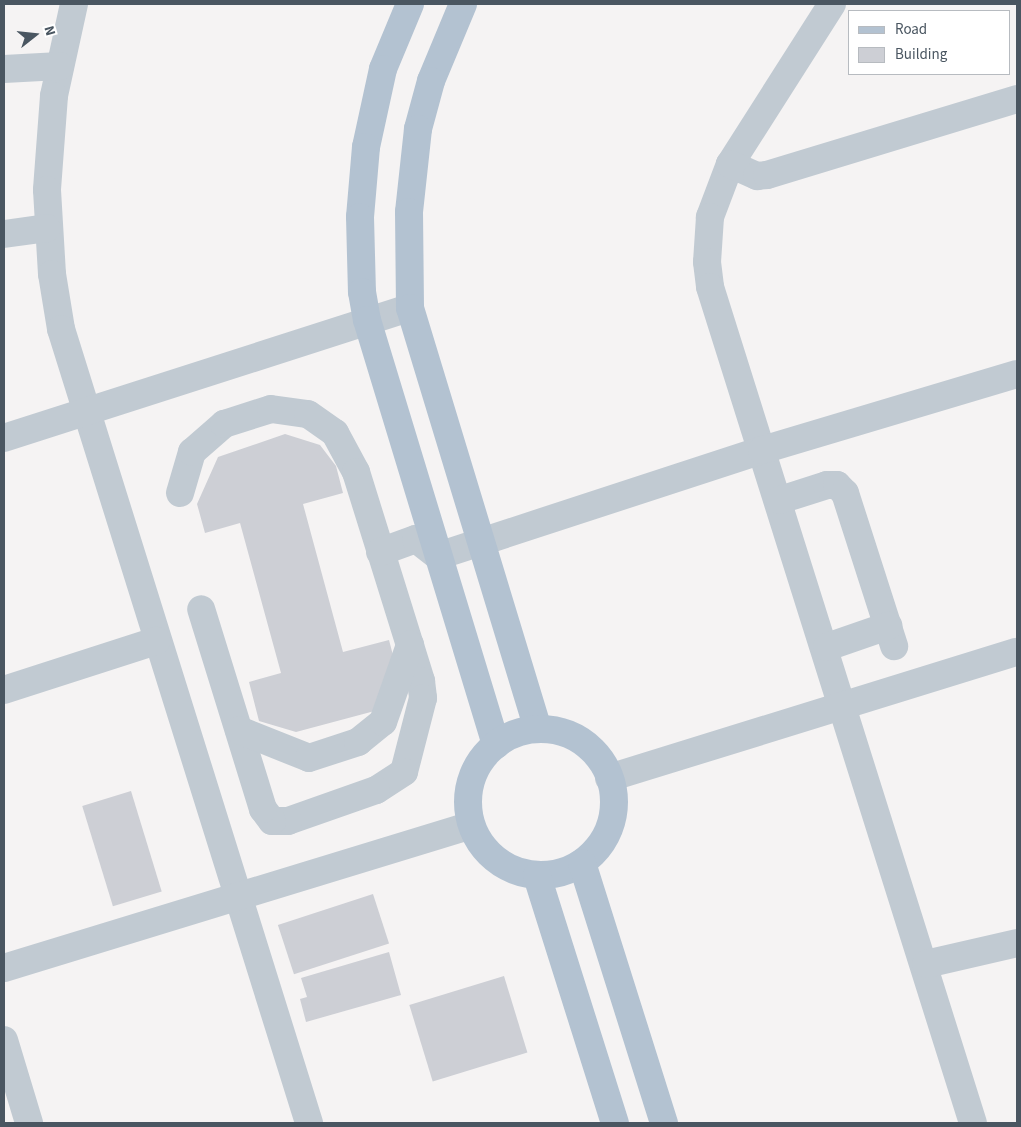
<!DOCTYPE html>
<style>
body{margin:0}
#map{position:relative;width:1021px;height:1127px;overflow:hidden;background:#f5f3f3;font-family:"Source Sans 3",sans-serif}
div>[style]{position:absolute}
.building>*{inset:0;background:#cdcfd5;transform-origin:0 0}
.minor>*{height:28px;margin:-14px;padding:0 14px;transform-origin:14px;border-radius:14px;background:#c1cad2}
.major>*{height:28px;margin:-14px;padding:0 14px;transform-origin:14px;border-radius:14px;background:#b3c2d1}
.major>.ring{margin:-14px;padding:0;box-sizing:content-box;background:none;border:28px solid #b3c2d1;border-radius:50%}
span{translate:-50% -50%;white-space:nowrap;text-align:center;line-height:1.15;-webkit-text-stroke:5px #fff;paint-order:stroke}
.frame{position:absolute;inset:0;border:5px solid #4a5661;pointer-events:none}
.legend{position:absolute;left:848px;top:10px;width:162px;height:65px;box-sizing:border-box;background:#fff;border:1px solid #b7bbc0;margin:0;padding:6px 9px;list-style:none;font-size:15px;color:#4a5661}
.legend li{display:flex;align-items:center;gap:10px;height:25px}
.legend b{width:25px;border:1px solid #b7bbc0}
.north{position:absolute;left:10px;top:10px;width:50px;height:50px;-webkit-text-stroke:4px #fff;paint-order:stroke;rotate:74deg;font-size:14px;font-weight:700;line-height:20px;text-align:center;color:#4a5661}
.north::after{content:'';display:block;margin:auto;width:18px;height:22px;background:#4a5661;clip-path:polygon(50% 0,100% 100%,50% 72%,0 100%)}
</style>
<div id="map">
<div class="building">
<div style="clip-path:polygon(285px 434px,320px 445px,336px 466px,343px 493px,303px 504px,343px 652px,389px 640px,395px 663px,382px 709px,296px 732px,259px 721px,249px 682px,281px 673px,240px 523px,205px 533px,197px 504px,218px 457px)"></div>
<div style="left:131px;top:791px;width:105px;height:51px;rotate:73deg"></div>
<div style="left:373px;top:894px;width:52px;height:100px;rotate:72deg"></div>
<div style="clip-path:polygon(389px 952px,401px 995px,306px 1022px,300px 999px,307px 997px,301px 978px)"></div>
<div style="left:504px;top:976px;width:80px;height:99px;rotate:73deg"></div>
</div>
<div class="minor">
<div style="left:74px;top:4px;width:94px;rotate:102.3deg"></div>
<div style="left:54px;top:96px;width:94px;rotate:94.3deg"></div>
<div style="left:47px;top:190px;width:84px;rotate:86.6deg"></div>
<div style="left:52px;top:274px;width:56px;rotate:80.7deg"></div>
<div style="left:61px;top:329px;width:832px;rotate:72.65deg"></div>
<div style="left:832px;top:4px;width:190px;rotate:122.5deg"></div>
<div style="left:730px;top:164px;width:57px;rotate:110.7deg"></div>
<div style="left:710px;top:217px;width:45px;rotate:93.8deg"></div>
<div style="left:707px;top:262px;width:25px;rotate:83deg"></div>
<div style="left:710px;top:287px;width:876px;rotate:72.54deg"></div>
<div style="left:4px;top:69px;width:56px;rotate:-3.1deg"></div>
<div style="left:730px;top:164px;width:30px;rotate:24deg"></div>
<div style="left:757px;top:176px;width:10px;rotate:-6deg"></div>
<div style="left:767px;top:175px;width:261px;rotate:-16.9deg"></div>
<div style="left:4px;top:234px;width:43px;rotate:-7.9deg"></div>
<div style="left:4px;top:438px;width:426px;rotate:-17.8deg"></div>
<div style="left:180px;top:493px;width:43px;rotate:-73.7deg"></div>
<div style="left:192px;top:452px;width:43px;rotate:-41.2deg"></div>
<div style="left:224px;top:424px;width:49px;rotate:-17.7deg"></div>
<div style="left:271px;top:409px;width:37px;rotate:8deg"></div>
<div style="left:308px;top:414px;width:33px;rotate:35deg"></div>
<div style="left:335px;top:433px;width:44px;rotate:61.7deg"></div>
<div style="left:356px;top:472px;width:219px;rotate:72.7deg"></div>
<div style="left:421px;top:681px;width:17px;rotate:83deg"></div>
<div style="left:423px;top:698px;width:76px;rotate:104.4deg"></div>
<div style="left:404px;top:772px;width:33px;rotate:147deg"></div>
<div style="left:376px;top:790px;width:93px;rotate:160.6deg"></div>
<div style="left:288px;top:821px;width:16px;rotate:180deg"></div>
<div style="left:272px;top:821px;width:15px;rotate:-127deg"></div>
<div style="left:263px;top:809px;width:209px;rotate:-107.2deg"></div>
<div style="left:780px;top:500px;width:49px;rotate:-17.7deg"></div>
<div style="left:827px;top:485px;width:10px"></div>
<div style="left:837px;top:485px;width:11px;rotate:45deg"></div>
<div style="left:845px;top:493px;width:161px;rotate:72.2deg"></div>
<div style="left:380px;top:552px;width:38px;rotate:-20deg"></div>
<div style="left:416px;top:539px;width:28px;rotate:38deg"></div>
<div style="left:438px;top:556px;width:341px;rotate:-18.1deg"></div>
<div style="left:762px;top:450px;width:266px;rotate:-16.6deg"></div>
<div style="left:827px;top:647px;width:65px;rotate:-19deg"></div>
<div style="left:4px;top:690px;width:160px;rotate:-17.9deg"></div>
<div style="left:239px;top:730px;width:75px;rotate:21.8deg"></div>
<div style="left:309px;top:758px;width:52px;rotate:-18.1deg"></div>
<div style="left:358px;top:742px;width:32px;rotate:-39deg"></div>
<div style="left:383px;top:722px;width:82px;rotate:-70.7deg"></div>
<div style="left:609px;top:778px;width:427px;rotate:-17.2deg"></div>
<div style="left:926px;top:964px;width:93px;rotate:-13deg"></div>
<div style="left:4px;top:968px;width:488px;rotate:-17deg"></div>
<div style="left:4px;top:1040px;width:87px;rotate:73.2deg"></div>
</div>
<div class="major">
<div style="left:410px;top:4px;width:70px;rotate:112.6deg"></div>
<div style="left:383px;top:69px;width:80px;rotate:102.3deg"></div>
<div style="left:366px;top:147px;width:70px;rotate:94.9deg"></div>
<div style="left:360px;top:217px;width:75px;rotate:88.5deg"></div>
<div style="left:362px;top:292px;width:28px;rotate:80deg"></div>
<div style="left:367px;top:320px;width:444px;rotate:73.1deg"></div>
<div style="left:463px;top:4px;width:83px;rotate:112.6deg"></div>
<div style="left:431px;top:81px;width:50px;rotate:105.2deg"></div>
<div style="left:418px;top:129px;width:83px;rotate:96.2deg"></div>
<div style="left:409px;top:212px;width:96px;rotate:89.4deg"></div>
<div style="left:410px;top:308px;width:440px;rotate:73.1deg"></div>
<div class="ring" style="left:468px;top:729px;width:118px;height:118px"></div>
<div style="left:582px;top:863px;width:273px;rotate:72.5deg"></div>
<div style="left:537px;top:876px;width:259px;rotate:72.5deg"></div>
</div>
<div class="frame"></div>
<ul class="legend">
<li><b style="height:6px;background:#b3c2d1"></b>Road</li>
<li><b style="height:14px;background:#cdcfd5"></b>Building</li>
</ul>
<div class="north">N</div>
</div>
